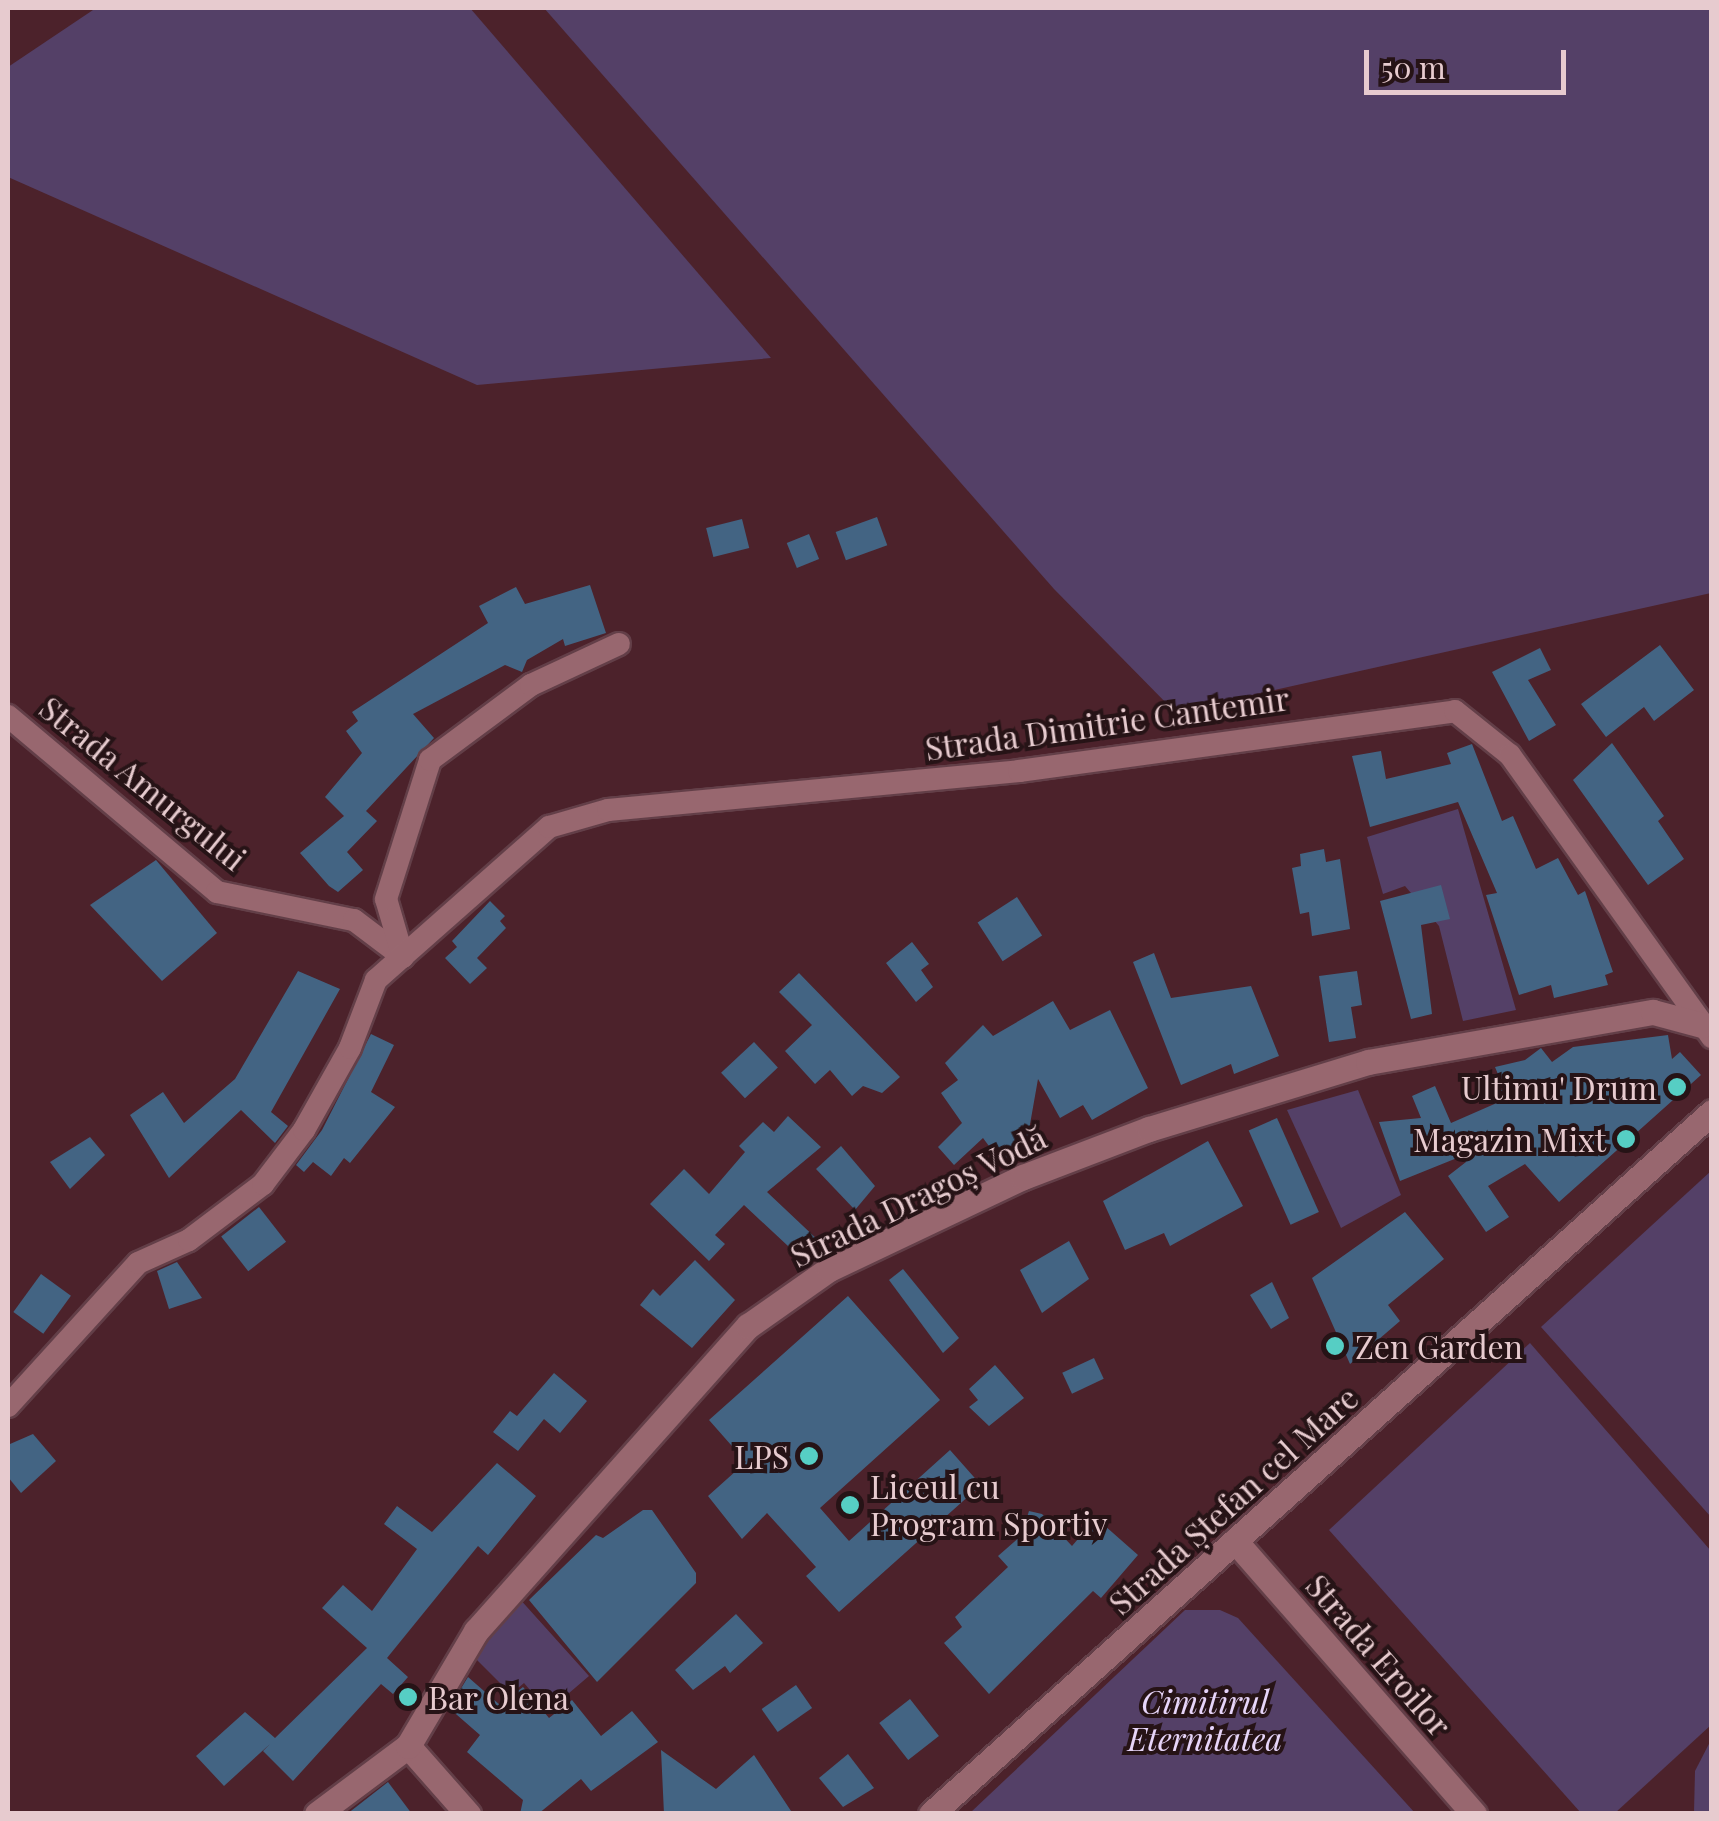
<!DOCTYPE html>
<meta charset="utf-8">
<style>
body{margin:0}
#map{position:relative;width:1719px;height:1821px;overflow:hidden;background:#4c222b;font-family:"Playfair Display",serif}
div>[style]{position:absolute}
.green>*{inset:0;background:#544067}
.building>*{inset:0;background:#436483;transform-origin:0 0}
.roads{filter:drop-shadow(2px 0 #633f48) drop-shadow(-2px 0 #633f48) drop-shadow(0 2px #633f48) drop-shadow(0 -2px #633f48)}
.minor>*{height:22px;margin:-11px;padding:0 11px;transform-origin:11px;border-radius:11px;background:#98676f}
.tertiary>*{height:25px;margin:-12.5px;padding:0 12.5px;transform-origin:12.5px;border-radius:12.5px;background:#98676f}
.dots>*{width:28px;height:28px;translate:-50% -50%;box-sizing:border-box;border:5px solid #261316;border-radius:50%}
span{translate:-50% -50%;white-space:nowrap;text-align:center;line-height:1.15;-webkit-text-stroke:8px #261316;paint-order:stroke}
.street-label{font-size:32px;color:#e7cbcf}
.poi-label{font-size:32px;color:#e7cbcf}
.right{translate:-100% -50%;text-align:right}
.left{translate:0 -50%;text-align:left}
.park-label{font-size:32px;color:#e7d5f9;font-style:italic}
.frame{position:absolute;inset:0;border:10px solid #e7cbcf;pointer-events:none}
.scale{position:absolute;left:1364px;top:50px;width:202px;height:45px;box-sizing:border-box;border:5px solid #e7cbcf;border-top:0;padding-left:12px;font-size:30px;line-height:35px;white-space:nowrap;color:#e7cbcf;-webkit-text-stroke:8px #261316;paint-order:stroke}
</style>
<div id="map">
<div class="green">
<div style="clip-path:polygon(96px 8px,470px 8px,771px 358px,477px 385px,8px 177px,8px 67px)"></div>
<div style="clip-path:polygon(544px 8px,1711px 8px,1711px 593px,1175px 712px,1054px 589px)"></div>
<div style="clip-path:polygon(1458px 809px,1516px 1010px,1463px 1021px,1439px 926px,1405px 886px,1383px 894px,1367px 837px)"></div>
<div style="clip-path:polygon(1358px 1090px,1401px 1195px,1341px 1228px,1287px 1110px)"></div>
<div style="clip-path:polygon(1711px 1171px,1711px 1517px,1541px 1327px)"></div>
<div style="clip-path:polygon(1530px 1343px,1711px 1551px,1711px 1725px,1615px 1813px,1581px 1813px,1329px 1530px)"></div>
<div style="clip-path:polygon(518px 1597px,589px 1676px,548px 1711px,524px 1683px,511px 1694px,473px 1656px)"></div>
<div style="clip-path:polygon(1185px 1610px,1220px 1610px,1238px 1618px,1415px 1813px,970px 1813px)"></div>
<div style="clip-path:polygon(1711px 1740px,1711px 1813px,1694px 1813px,1695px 1771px)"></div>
</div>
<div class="building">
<div style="left:877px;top:517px;width:30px;height:44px;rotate:70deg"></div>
<div style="left:742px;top:519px;width:30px;height:37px;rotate:76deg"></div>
<div style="left:809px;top:534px;width:27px;height:24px;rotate:68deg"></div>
<div style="clip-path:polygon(590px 585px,606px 633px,565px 646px,563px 639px,527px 660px,522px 672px,505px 665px,413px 714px,434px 738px,366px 811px,377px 821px,347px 852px,363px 870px,338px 892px,329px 886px,300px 853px,344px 816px,325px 797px,362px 753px,346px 731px,358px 721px,352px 712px,488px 623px,479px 606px,516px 587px,525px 604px)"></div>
<div style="clip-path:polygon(1660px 645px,1694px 690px,1654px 721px,1644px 707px,1606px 737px,1581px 704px)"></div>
<div style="clip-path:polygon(1540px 648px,1551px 670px,1528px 680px,1556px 725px,1529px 741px,1492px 672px)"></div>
<div style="clip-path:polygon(1612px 743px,1664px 816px,1658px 821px,1684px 859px,1648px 885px,1573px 780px)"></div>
<div style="clip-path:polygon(1472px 744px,1502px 821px,1513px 816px,1536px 869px,1558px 858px,1578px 895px,1585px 891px,1613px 972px,1605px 975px,1608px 985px,1554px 998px,1551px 985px,1519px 995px,1486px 895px,1497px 893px,1458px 802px,1370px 827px,1352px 756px,1381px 751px,1386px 779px,1451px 764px,1447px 753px)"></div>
<div style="clip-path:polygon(1324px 849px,1326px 862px,1340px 859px,1350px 929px,1312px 936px,1309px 912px,1300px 914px,1292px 868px,1301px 866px,1300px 854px)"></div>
<div style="clip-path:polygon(156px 860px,217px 933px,162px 981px,90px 905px)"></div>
<div style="clip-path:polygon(1441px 885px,1450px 919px,1421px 925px,1432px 1014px,1411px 1019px,1380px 901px)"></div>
<div style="left:1017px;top:897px;width:46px;height:47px;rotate:57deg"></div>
<div style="clip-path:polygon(490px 901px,505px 916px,500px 921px,506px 928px,477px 958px,487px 968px,470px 984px,445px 958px,457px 947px,452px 941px)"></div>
<div style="clip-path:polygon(912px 942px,929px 964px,921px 970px,933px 987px,916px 1002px,886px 963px)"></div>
<div style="clip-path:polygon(1154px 953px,1171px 998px,1251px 986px,1279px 1056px,1234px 1074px,1231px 1064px,1181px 1085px,1133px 962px)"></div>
<div style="clip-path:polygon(298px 971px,340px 989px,271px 1112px,288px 1126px,275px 1143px,241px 1110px,169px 1178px,130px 1115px,163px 1092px,184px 1123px,235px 1079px)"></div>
<div style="clip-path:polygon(1357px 971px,1362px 1005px,1351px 1007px,1356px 1038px,1329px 1042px,1319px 976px)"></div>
<div style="clip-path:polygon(799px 973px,900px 1077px,882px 1093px,863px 1086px,852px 1096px,830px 1070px,815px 1084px,785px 1051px,812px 1025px,779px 992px)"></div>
<div style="clip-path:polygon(1053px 1001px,1070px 1030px,1110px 1010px,1148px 1088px,1092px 1120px,1083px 1105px,1060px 1118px,1038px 1079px,1026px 1147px,1000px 1161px,983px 1138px,954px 1165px,938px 1147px,962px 1123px,941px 1093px,958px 1080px,945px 1063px,983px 1025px,993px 1036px)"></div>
<div style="clip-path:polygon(371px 1034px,394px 1045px,371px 1092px,395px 1107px,350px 1163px,344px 1158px,331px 1176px,313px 1162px,304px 1172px,296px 1165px,322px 1130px)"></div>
<div style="clip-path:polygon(1668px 1035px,1672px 1059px,1680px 1052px,1701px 1075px,1559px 1202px,1525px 1164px,1488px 1186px,1509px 1217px,1486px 1232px,1448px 1176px,1466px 1162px,1462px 1156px,1400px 1181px,1379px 1122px,1421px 1118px,1412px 1096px,1435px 1086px,1451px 1123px,1499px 1102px,1496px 1092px,1504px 1089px,1495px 1067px,1525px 1060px,1541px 1048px,1552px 1062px,1573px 1047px)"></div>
<div style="left:754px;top:1042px;width:35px;height:45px;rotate:47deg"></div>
<div style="clip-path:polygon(788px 1116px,821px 1147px,767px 1192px,820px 1242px,803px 1260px,744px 1205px,715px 1235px,725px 1244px,709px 1261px,650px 1204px,684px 1169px,709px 1194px,745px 1152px,739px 1146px,763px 1122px,774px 1132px)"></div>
<div style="left:1277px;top:1118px;width:103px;height:31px;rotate:66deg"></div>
<div style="clip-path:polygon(90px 1137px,105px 1155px,70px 1189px,50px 1162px)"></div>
<div style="clip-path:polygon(1208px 1141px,1243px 1206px,1170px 1246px,1164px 1233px,1125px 1250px,1103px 1201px)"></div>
<div style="clip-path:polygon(841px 1146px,875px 1186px,855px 1210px,816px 1169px)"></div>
<div style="left:259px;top:1207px;width:44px;height:48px;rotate:52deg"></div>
<div style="clip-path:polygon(1405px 1212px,1444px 1259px,1388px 1305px,1400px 1321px,1350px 1364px,1312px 1278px)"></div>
<div style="clip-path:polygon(1069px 1241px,1089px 1279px,1042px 1313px,1020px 1270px)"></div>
<div style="clip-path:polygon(695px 1260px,735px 1300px,692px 1348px,640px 1305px,653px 1289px,660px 1296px)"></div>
<div style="clip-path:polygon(177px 1262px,202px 1298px,169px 1309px,157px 1271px)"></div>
<div style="clip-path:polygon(903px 1269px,959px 1338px,943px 1353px,889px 1280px)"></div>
<div style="left:41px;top:1274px;width:37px;height:47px;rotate:36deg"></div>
<div style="clip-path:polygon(1272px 1282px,1289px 1318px,1271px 1329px,1250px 1295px)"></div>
<div style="clip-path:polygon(848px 1296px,940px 1400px,820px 1508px,849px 1541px,950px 1450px,981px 1485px,839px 1612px,806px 1576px,816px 1567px,767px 1513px,742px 1539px,708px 1496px,746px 1462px,709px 1420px)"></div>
<div style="left:1094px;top:1358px;width:23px;height:35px;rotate:65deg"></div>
<div style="clip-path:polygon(995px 1365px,1024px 1398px,989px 1426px,969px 1407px,978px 1400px,969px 1389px)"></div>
<div style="clip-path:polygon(554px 1373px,587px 1401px,560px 1433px,544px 1419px,518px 1451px,493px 1432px,510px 1411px,517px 1416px)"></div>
<div style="clip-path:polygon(33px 1434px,56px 1461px,21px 1493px,8px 1477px,10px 1444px)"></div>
<div style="clip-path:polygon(497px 1463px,536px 1496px,488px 1555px,478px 1546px,387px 1658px,408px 1677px,393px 1694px,381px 1684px,293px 1781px,263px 1751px,270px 1744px,224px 1786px,196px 1756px,245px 1712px,275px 1738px,367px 1648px,322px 1608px,343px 1585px,372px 1611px,417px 1549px,384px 1524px,397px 1506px,432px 1532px)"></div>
<div style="clip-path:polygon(643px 1510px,652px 1510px,696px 1573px,696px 1583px,597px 1682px,529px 1600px,596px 1535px,603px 1538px)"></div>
<div style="clip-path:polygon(1029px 1511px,1042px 1514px,1072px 1546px,1096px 1518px,1138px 1555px,1101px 1598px,1093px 1591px,989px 1694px,944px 1643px,962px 1627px,955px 1617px,1008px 1567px,998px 1556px,1021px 1536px)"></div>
<div style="clip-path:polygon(736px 1614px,763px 1643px,730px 1673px,725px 1666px,693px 1690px,675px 1670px)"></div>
<div style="clip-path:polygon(468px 1677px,500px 1705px,523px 1687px,549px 1718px,572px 1700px,601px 1736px,632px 1711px,658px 1742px,591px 1791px,581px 1779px,538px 1814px,520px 1814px,523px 1800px,467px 1752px,480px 1735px,449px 1708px)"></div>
<div style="left:796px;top:1685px;width:28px;height:42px;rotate:55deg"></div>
<div style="left:910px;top:1699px;width:47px;height:39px;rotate:52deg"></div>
<div style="clip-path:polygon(661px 1750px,716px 1789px,754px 1755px,793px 1814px,664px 1814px)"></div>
<div style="clip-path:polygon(848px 1754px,874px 1788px,843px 1807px,819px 1778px)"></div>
<div style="clip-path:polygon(388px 1782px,412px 1814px,347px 1814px)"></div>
</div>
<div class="roads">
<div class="minor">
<div style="left:8px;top:716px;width:273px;rotate:40.1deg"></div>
<div style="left:217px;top:892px;width:140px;rotate:11.6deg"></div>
<div style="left:354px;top:920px;width:61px;rotate:37.1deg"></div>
<div style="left:403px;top:957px;width:60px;rotate:-106.3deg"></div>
<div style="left:386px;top:899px;width:146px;rotate:-72.4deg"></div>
<div style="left:430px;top:760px;width:126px;rotate:-36.6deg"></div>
<div style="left:531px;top:685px;width:97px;rotate:-25deg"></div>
<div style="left:8px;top:1406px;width:193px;rotate:-47.7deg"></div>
<div style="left:138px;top:1263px;width:56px;rotate:-24.3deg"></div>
<div style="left:189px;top:1240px;width:93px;rotate:-37.1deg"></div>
<div style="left:263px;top:1184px;width:68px;rotate:-52.8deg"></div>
<div style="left:304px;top:1130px;width:94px;rotate:-60.7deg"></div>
<div style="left:350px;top:1048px;width:73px;rotate:-69.1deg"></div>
<div style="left:376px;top:980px;width:231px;rotate:-41.5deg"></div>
<div style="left:549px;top:827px;width:61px;rotate:-16.1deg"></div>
<div style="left:608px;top:810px;width:413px;rotate:-5.4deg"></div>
<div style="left:1019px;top:771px;width:440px;rotate:-7.8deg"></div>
<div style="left:1455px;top:711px;width:70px;rotate:38.7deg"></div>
<div style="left:1510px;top:755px;width:347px;rotate:54.4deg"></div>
</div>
<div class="tertiary">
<div style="left:1235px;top:1541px;width:363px;rotate:48.8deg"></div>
<div style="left:408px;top:1746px;width:91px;rotate:48.6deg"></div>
<div style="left:317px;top:1814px;width:114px;rotate:-36.8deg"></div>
<div style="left:408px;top:1746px;width:134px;rotate:-59.4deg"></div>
<div style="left:476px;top:1631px;width:409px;rotate:-48.3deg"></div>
<div style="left:748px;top:1326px;width:99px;rotate:-35.1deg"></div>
<div style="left:829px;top:1269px;width:215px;rotate:-25.4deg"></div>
<div style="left:1023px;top:1177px;width:135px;rotate:-20.9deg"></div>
<div style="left:1149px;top:1129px;width:229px;rotate:-17deg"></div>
<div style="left:1368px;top:1062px;width:289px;rotate:-10deg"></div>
<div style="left:1653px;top:1012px;width:51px;rotate:14.9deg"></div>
<div style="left:931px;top:1814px;width:1050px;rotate:-41.95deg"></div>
</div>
</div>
<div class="dots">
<div style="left:1677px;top:1087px;background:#56cec4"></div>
<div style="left:1626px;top:1139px;background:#56cec4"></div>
<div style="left:1335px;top:1346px;background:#56cec4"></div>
<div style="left:809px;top:1456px;background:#56cec4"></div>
<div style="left:850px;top:1505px;background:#56cec4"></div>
<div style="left:408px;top:1697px;background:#56cec4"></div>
</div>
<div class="street-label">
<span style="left:1107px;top:723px;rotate:-8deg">Strada Dimitrie Cantemir</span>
<span style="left:143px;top:783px;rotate:39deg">Strada Amurgului</span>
<span style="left:918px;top:1196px;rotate:-26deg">Strada Dragoș Vodă</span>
<span style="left:1233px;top:1500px;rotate:-42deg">Strada Ștefan cel Mare</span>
<span style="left:1379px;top:1655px;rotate:49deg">Strada Eroilor</span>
</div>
<div class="poi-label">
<span class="right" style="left:1657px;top:1087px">Ultimu' Drum</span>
<span class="right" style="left:1606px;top:1139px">Magazin Mixt</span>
<span class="left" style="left:1355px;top:1346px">Zen Garden</span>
<span class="right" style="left:789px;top:1456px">LPS</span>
<span class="left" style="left:870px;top:1505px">Liceul cu<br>Program Sportiv</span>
<span class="left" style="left:428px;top:1697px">Bar Olena</span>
</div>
<div class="park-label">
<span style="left:1205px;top:1720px">Cimitirul<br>Eternitatea</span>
</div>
<div class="frame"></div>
<div class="scale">50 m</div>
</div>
